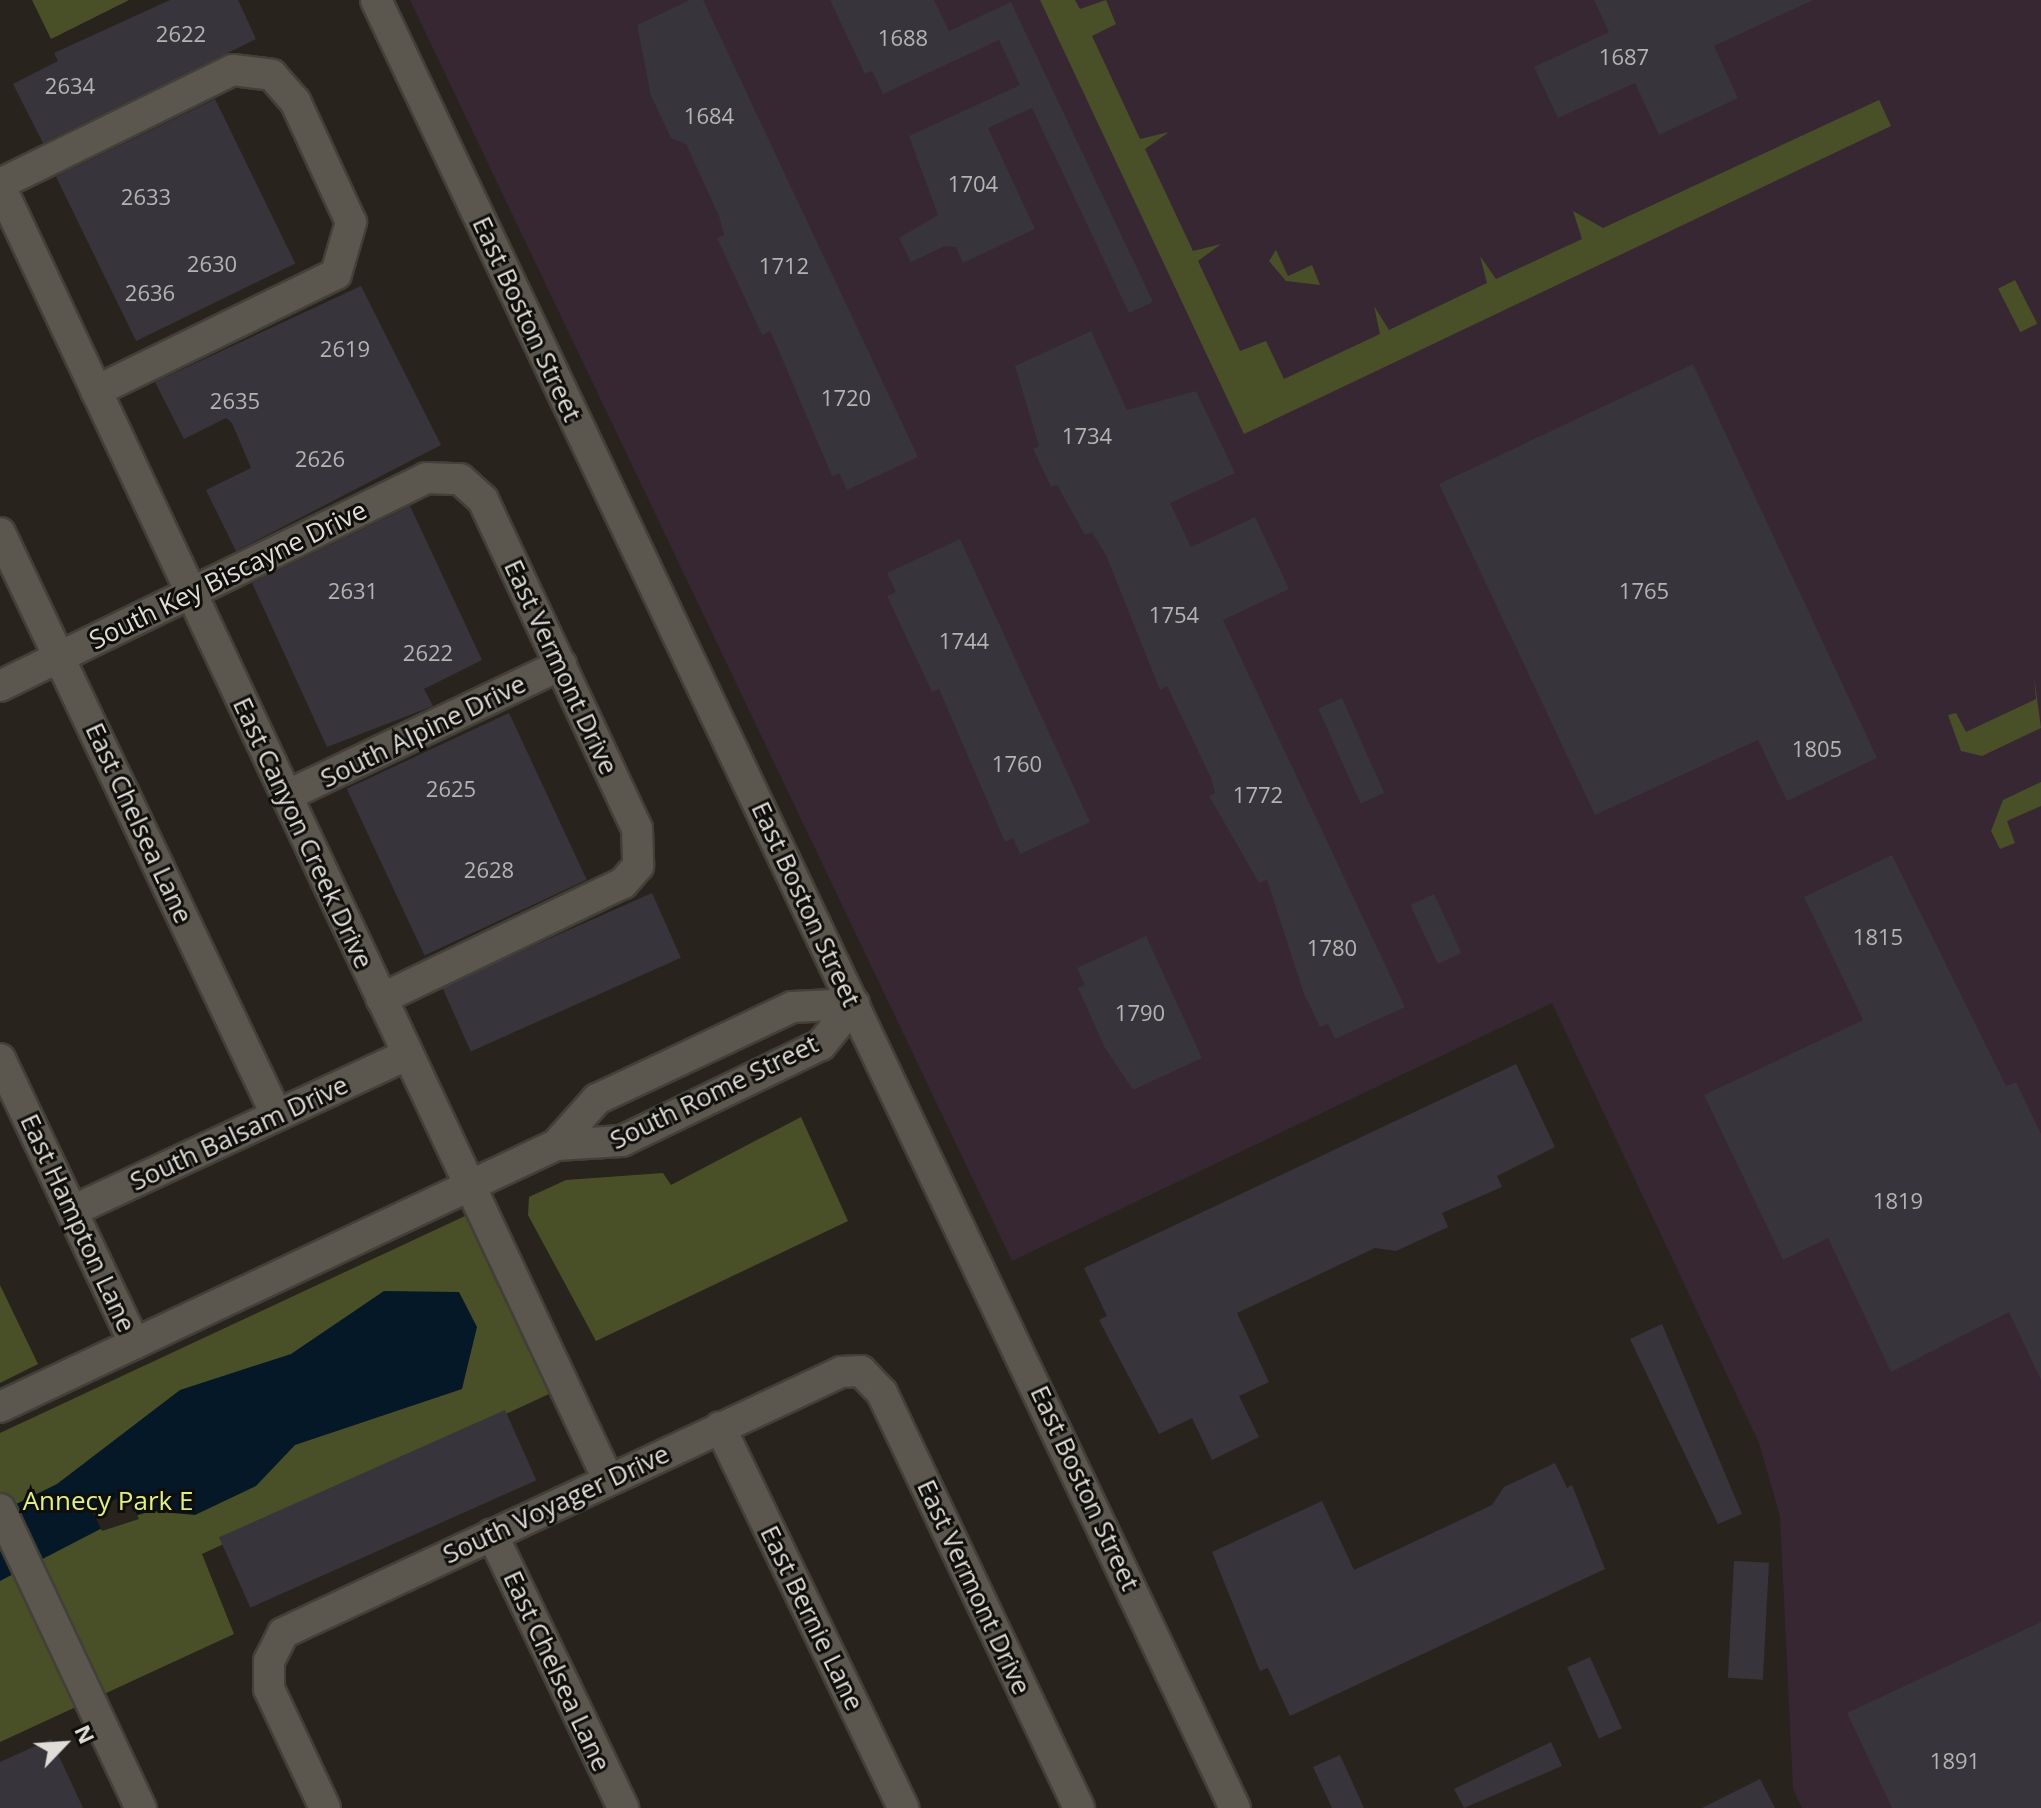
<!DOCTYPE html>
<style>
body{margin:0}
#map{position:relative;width:2041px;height:1808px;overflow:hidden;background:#28241d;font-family:"Open Sans",sans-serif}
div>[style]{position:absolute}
.commercial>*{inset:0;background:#362733}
.green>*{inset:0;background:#495027;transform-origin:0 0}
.water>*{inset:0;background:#051827}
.pier>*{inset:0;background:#28241d}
.building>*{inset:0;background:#37343c;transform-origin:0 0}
.roads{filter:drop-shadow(2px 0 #424039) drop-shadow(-2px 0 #424039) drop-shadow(0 2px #424039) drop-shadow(0 -2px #424039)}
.street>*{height:30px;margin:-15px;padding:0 15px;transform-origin:15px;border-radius:15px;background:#5b574f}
span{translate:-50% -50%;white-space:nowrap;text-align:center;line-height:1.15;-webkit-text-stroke:6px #0f0e0b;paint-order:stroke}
.number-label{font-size:22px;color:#b5b3b1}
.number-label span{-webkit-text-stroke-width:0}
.street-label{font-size:26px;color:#dfddd8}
.park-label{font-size:26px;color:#def086}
.north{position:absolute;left:24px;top:1704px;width:80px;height:80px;-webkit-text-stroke:6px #0f0e0b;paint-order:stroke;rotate:65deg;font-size:22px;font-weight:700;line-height:32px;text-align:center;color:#dfddd8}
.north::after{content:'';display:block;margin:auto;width:28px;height:36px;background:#dfddd8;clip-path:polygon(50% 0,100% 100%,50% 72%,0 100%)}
</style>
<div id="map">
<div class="commercial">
<div style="clip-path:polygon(410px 0,2041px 0,2041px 1808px,1802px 1808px,1793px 1789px,1780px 1516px,1759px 1443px,1552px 1003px,1012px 1261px)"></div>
</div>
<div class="green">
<div style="clip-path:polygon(32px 0,129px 0,51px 39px)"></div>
<div style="clip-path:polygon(1040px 0,1075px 0,1080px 9px,1106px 0,1116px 24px,1092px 36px,1140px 139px,1169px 132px,1145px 149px,1193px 251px,1221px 244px,1198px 261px,1240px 351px,1266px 341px,1284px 379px,1380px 334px,1374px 306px,1389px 330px,1487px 283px,1480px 256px,1496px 279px,1582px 239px,1573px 211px,1603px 228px,1879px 100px,1891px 126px,1244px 434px)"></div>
<div style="clip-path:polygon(1276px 250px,1288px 276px,1312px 265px,1320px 285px,1286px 281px,1269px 261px)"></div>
<div style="left:2015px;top:280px;width:49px;height:19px;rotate:63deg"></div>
<div style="clip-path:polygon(2034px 676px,2041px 728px,1982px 756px,1961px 751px,1948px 715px,1956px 713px,1966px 732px,2036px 699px)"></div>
<div style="clip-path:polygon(2041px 782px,2041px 806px,2007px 821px,2015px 843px,2000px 849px,1991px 831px,2003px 800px)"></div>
<div style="clip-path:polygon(801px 1117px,848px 1221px,596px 1341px,528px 1215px,529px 1197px,566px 1180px,663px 1173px,671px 1185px)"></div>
<div style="clip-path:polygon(465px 1216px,549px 1394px,202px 1554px,234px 1634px,0 1742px,0 1433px)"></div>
<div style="clip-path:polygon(0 1285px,38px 1364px,0 1383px)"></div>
</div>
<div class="water">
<div style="clip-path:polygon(384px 1291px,459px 1292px,477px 1327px,462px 1389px,295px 1445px,256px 1486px,195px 1515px,151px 1511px,112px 1523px,0 1581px,0 1512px,57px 1484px,180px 1390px,291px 1354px)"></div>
</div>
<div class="pier">
<div style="clip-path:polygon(127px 1494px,139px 1519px,102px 1531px,92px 1510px)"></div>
</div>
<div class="building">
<div style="clip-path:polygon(170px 0,238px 0,256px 39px,43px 143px,13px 84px,58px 61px,54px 53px)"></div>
<div style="clip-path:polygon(690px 0,703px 0,918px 457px,847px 490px,839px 473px,832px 476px,779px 351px,770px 331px,762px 335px,717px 238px,724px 235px,719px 216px,686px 144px,671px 138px,651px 96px,637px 25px)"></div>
<div style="clip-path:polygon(830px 0,934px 0,949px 31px,1011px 2px,1153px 302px,1129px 313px,1032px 108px,988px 128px,1035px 229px,963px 263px,956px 247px,945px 246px,911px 262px,899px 238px,938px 215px,909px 136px,1020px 85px,999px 40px,883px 94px,872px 71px,865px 74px)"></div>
<div style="clip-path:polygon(1594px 0,1813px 0,1714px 46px,1738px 98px,1659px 135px,1635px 83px,1558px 118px,1534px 67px,1609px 32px)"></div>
<div style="left:215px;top:99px;width:183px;height:177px;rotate:64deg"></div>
<div style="clip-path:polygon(361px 286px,441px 445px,236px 551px,206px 490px,251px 468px,232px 423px,226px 418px,184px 439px,155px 382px)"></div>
<div style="clip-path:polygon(1091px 331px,1127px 410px,1196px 391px,1235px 473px,1170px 503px,1191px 547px,1255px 517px,1289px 589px,1223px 620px,1405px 1007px,1335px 1039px,1328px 1024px,1320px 1027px,1304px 994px,1267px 880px,1259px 883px,1209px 796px,1215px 793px,1211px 778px,1167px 686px,1160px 690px,1106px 555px,1092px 532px,1085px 535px,1057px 485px,1051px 487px,1033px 449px,1039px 446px,1015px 366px)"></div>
<div style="clip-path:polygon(1693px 364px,1877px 758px,1787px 801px,1758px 740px,1595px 815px,1439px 484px)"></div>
<div style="clip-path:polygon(410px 506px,482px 660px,424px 689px,433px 706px,327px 747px,252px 583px)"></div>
<div style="clip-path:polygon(960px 539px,1090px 822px,1020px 854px,1013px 838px,1005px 842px,939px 689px,932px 692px,887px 596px,896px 592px,887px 573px)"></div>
<div style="left:1342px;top:698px;width:104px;height:26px;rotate:66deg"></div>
<div style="left:509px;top:713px;width:184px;height:179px;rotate:65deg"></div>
<div style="clip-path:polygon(1892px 855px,2006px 1086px,2016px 1082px,2041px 1134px,2041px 1380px,2009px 1312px,1891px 1372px,1828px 1238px,1783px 1260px,1704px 1095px,1863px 1020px,1804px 897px)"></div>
<div style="left:652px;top:893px;width:71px;height:230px;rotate:66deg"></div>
<div style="left:1434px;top:894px;width:65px;height:26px;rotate:65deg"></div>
<div style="clip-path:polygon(1146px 936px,1202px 1058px,1133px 1090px,1105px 1048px,1078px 988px,1085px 985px,1077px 968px)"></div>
<div style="clip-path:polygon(1516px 1064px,1555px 1147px,1497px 1176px,1502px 1187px,1442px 1213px,1448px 1227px,1396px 1251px,1375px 1248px,1237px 1313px,1269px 1382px,1239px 1396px,1259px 1437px,1212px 1460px,1192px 1418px,1159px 1434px,1099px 1320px,1107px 1316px,1084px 1268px)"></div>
<div style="clip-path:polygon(1662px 1324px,1742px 1514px,1718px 1524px,1630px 1339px)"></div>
<div style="left:505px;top:1410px;width:77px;height:313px;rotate:66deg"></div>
<div style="clip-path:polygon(1555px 1463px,1567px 1488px,1572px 1485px,1605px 1569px,1290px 1716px,1268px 1668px,1260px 1671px,1212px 1552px,1322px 1501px,1354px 1570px,1492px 1505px,1504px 1487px)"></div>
<div style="left:1734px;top:1561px;width:35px;height:117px;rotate:3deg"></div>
<div style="clip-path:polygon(2041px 1622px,2041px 1808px,1892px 1808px,1847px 1713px)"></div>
<div style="left:1590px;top:1657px;width:78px;height:25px;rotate:66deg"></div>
<div style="clip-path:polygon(51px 1739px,83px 1808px,0 1808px,0 1762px)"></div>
<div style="clip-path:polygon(1551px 1742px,1562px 1766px,1464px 1808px,1454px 1789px)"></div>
<div style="clip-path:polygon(1340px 1755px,1364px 1808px,1332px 1808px,1313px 1767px)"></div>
<div style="clip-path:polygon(1760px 1779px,1775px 1808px,1702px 1808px)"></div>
</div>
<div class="roads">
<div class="street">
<div style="left:376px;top:0;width:2002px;rotate:64.59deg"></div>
<div style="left:0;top:184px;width:259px;rotate:-26.1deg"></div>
<div style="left:233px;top:70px;width:39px;rotate:7deg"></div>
<div style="left:272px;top:75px;width:35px;rotate:49deg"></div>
<div style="left:295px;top:101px;width:133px;rotate:65.2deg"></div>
<div style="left:351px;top:222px;width:54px;rotate:106.1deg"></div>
<div style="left:336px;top:274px;width:267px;rotate:154deg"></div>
<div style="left:0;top:186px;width:1429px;rotate:64.82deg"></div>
<div style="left:0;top:533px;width:643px;rotate:64.59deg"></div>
<div style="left:0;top:686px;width:474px;rotate:-26deg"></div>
<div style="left:426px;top:478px;width:34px;rotate:2deg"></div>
<div style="left:460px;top:479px;width:31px;rotate:42deg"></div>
<div style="left:483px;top:500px;width:363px;rotate:64.9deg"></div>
<div style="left:637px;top:829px;width:37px;rotate:88deg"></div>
<div style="left:638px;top:866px;width:23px;rotate:131deg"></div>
<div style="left:623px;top:883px;width:268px;rotate:154.4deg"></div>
<div style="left:286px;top:796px;width:305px;rotate:-25.5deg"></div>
<div style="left:0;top:1059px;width:315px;rotate:64.7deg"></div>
<div style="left:556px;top:1145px;width:66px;rotate:-3.5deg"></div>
<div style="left:622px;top:1141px;width:221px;rotate:-25.8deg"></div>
<div style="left:821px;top:1045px;width:53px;rotate:-51.2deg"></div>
<div style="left:72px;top:1211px;width:370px;rotate:-25deg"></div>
<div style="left:0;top:1407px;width:615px;rotate:-25.23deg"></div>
<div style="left:556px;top:1145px;width:62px;rotate:-48.3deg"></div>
<div style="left:597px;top:1099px;width:89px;rotate:-25.1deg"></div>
<div style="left:678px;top:1061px;width:126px;rotate:-25.3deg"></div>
<div style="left:792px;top:1007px;width:62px;rotate:-2.8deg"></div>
<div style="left:720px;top:1427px;width:423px;rotate:64.3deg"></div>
<div style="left:0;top:1509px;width:331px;rotate:64.8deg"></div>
<div style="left:492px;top:1534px;width:304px;rotate:64.4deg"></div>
<div style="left:325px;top:1808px;width:132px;rotate:-115.2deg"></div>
<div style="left:269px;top:1689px;width:28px;rotate:-90deg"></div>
<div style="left:269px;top:1661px;width:31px;rotate:-63deg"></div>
<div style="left:283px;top:1633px;width:616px;rotate:-25.07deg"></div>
<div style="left:841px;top:1372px;width:20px;rotate:-3deg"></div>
<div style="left:861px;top:1371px;width:30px;rotate:46deg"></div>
<div style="left:882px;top:1393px;width:459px;rotate:64.6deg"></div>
</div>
</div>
<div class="number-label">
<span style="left:181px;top:34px">2622</span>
<span style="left:903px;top:38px">1688</span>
<span style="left:1624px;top:57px">1687</span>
<span style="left:70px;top:86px">2634</span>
<span style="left:709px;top:116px">1684</span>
<span style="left:973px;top:184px">1704</span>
<span style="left:146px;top:197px">2633</span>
<span style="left:212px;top:264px">2630</span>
<span style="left:784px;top:266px">1712</span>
<span style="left:150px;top:293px">2636</span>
<span style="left:345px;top:349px">2619</span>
<span style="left:846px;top:398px">1720</span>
<span style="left:235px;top:401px">2635</span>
<span style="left:1087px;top:436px">1734</span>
<span style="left:320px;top:459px">2626</span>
<span style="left:353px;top:591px">2631</span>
<span style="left:1644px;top:591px">1765</span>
<span style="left:1174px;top:615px">1754</span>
<span style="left:964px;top:641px">1744</span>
<span style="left:428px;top:653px">2622</span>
<span style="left:1817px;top:749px">1805</span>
<span style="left:1017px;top:764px">1760</span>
<span style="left:451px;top:789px">2625</span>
<span style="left:1258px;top:795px">1772</span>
<span style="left:489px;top:870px">2628</span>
<span style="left:1878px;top:937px">1815</span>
<span style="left:1332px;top:948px">1780</span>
<span style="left:1140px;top:1013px">1790</span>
<span style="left:1898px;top:1201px">1819</span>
<span style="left:1955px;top:1761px">1891</span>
</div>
<div class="street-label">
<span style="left:527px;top:319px;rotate:65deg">East Boston Street</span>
<span style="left:228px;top:575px;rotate:-26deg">South Key Biscayne Drive</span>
<span style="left:561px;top:667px;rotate:65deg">East Vermont Drive</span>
<span style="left:423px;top:731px;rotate:-26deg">South Alpine Drive</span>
<span style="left:139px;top:823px;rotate:65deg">East Chelsea Lane</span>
<span style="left:303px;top:833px;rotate:65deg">East Canyon Creek Drive</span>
<span style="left:806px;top:904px;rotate:65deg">East Boston Street</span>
<span style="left:714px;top:1092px;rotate:-26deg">South Rome Street</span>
<span style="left:239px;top:1133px;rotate:-25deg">South Balsam Drive</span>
<span style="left:78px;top:1223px;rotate:65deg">East Hampton Lane</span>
<span style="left:1085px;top:1488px;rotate:65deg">East Boston Street</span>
<span style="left:556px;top:1504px;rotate:-25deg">South Voyager Drive</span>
<span style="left:974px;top:1587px;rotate:65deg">East Vermont Drive</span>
<span style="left:812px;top:1618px;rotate:64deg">East Bernie Lane</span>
<span style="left:557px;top:1671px;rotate:65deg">East Chelsea Lane</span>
</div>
<div class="park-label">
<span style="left:108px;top:1501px">Annecy Park E</span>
</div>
<div class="north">N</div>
</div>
